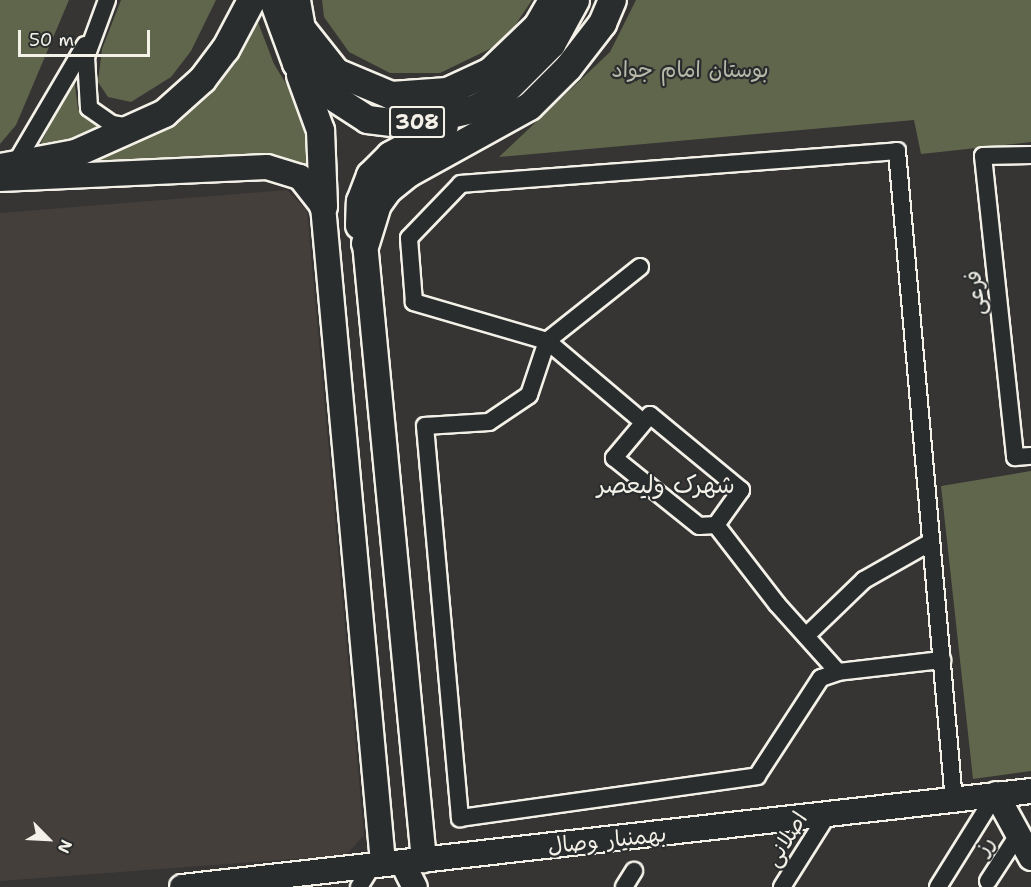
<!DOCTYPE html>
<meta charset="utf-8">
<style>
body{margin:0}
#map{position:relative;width:1031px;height:887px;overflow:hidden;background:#363534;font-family:"Shantell Sans","Playpen Sans Arabic",sans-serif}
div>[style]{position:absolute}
.built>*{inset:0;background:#453f3c}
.green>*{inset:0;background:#60664c}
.roads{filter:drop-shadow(2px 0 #f4f1e8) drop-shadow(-2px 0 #f4f1e8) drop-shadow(0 2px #f4f1e8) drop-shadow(0 -2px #f4f1e8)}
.street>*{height:16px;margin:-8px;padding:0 8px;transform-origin:8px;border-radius:8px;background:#2a2d2e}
.secondary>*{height:24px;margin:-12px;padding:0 12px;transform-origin:12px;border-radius:12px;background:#2a2d2e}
.primary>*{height:27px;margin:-13.5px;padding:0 13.5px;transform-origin:13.5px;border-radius:13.5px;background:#2a2d2e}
span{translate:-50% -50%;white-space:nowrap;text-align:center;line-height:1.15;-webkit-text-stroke:4.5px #2a2d2e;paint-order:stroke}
.shield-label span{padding:2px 4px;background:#2a2d2e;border:2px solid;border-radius:4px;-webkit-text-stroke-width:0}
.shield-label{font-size:21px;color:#f4f1e8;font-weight:700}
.park-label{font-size:22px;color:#b9b9aa}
.street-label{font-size:22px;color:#f4f1e8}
.neighbourhood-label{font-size:24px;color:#f4f1e8}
.north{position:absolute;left:18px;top:809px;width:60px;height:60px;-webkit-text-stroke:4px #2a2d2e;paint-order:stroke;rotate:114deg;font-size:16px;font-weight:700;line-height:24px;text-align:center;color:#f4f1e8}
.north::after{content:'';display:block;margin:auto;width:21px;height:27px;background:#f4f1e8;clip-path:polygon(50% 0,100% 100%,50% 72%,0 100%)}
.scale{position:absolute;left:18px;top:30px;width:132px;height:27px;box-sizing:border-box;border:3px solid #f4f1e8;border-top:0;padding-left:8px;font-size:18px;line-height:21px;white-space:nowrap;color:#f4f1e8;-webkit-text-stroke:4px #2a2d2e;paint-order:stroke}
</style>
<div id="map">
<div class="built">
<div style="clip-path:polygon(287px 190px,307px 211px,364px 835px,346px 855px,0 881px,0 213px)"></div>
</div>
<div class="green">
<div style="clip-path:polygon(0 0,69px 0,16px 125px,0 144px)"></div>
<div style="clip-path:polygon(121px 0,216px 0,191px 51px,171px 77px,131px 102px,108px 97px,98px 82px,102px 49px)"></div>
<div style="clip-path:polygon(322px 0,532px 0,504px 42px,440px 73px,390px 73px,349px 52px,324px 17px)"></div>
<div style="clip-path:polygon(636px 0,1031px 0,1031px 142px,921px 154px,914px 120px,499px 157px,610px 52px)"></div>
<div style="clip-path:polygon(256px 17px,274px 64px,299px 105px,314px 178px,285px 159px,260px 158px,40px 171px,90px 160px,163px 126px)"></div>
<div style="clip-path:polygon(74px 78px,78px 109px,102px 132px,39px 147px)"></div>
<div style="clip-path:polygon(1031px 471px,1031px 771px,973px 779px,941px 486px)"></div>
</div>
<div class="roads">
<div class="street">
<div style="left:107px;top:0;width:61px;rotate:110.2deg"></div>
<div style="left:86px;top:57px;width:51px;rotate:86.6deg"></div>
<div style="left:89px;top:108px;width:28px;rotate:35deg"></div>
<div style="left:112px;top:124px;width:20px;rotate:9deg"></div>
<div style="left:1031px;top:155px;width:48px;rotate:178.8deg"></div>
<div style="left:983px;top:156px;width:303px;rotate:83.9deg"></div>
<div style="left:1015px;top:457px;width:16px;rotate:-4deg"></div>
<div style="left:15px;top:164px;width:138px;rotate:-59.5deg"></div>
<div style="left:640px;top:267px;width:119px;rotate:141.5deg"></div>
<div style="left:547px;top:341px;width:139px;rotate:-163.7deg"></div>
<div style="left:414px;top:302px;width:64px;rotate:-94.5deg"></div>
<div style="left:409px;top:238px;width:75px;rotate:-46.1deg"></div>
<div style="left:461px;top:184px;width:437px;rotate:-4.3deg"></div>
<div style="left:897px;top:151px;width:652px;rotate:84.99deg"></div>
<div style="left:650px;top:415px;width:118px;rotate:39.5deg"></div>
<div style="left:741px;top:490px;width:43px;rotate:125.5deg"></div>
<div style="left:716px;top:525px;width:17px;rotate:177deg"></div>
<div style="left:699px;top:526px;width:109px;rotate:-141.3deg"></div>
<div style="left:614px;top:458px;width:56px;rotate:-50.1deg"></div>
<div style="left:643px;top:422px;width:126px;rotate:-139.8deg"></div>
<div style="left:547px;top:341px;width:57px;rotate:108.4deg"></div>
<div style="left:529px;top:395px;width:48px;rotate:146deg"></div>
<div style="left:489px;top:422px;width:64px;rotate:176.4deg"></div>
<div style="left:425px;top:426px;width:394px;rotate:84.9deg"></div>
<div style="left:460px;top:818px;width:300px;rotate:-8deg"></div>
<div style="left:757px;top:776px;width:117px;rotate:-56.9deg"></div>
<div style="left:821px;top:678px;width:18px;rotate:-19deg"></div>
<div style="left:838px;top:672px;width:105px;rotate:-6.6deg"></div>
<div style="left:716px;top:525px;width:100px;rotate:52.3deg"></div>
<div style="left:777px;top:604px;width:91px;rotate:48.1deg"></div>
<div style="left:806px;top:636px;width:81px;rotate:-44deg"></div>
<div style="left:864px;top:580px;width:77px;rotate:-29.6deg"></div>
<div style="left:988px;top:881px;width:55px;rotate:-56.9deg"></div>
<div style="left:359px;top:887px;width:26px;rotate:-58deg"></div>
<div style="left:624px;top:887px;width:19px;rotate:-58deg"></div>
<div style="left:782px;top:887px;width:86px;rotate:-57.8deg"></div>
<div style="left:938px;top:887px;width:110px;rotate:-58.1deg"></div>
</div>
<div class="secondary">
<div style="left:0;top:179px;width:267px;rotate:-2.6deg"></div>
<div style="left:267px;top:167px;width:34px;rotate:17deg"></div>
<div style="left:300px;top:177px;width:37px;rotate:52deg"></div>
<div style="left:323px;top:206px;width:660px;rotate:84.78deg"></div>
<div style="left:365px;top:243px;width:620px;rotate:84.54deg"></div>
<div style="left:996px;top:794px;width:73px;rotate:61.3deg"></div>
<div style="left:402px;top:862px;width:28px;rotate:63deg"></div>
<div style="left:182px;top:887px;width:854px;rotate:-6.45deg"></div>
</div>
<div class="primary">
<div style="left:273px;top:0;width:67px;rotate:69.9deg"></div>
<div style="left:296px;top:63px;width:27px;rotate:51deg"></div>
<div style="left:313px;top:84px;width:64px;rotate:32.9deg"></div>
<div style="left:367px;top:119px;width:41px;rotate:7deg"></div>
<div style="left:408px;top:124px;width:69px;rotate:-13.4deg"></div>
<div style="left:475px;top:108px;width:30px;rotate:-28deg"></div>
<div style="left:501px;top:94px;width:71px;rotate:-45deg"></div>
<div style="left:551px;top:44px;width:50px;rotate:-61.4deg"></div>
<div style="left:296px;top:0;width:28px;rotate:80deg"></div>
<div style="left:301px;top:28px;width:56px;rotate:51.5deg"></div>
<div style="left:336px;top:72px;width:60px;rotate:22.7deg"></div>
<div style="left:391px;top:95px;width:56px;rotate:-4.1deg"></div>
<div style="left:447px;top:91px;width:47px;rotate:-24.9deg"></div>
<div style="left:490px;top:71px;width:65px;rotate:-43.8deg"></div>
<div style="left:537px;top:26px;width:30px;rotate:-60deg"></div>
<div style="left:300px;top:75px;width:59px;rotate:70deg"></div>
<div style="left:320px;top:130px;width:76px;rotate:87.7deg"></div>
<div style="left:0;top:167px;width:76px;rotate:-10.6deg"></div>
<div style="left:75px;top:153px;width:98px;rotate:-24.2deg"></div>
<div style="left:164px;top:113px;width:51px;rotate:-41.8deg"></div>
<div style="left:202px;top:79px;width:38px;rotate:-53deg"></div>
<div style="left:225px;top:49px;width:55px;rotate:-62deg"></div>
<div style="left:359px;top:225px;width:24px;rotate:-88deg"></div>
<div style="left:360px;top:201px;width:28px;rotate:-69deg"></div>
<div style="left:370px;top:175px;width:28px;rotate:-45deg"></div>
<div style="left:390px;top:155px;width:61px;rotate:-28.2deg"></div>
<div style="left:365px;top:243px;width:41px;rotate:-72.9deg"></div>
<div style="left:377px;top:204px;width:19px;rotate:-54deg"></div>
<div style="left:388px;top:189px;width:26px;rotate:-39deg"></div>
<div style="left:408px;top:173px;width:138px;rotate:-29deg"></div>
<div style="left:529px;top:106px;width:55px;rotate:-45deg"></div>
<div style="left:568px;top:67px;width:56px;rotate:-52.3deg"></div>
<div style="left:602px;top:23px;width:25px;rotate:-67deg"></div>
</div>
</div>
<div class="shield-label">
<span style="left:417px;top:122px">308</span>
</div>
<div class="park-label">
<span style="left:690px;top:70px">بوستان امام جواد</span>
</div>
<div class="street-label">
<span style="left:975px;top:293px;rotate:-96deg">فرعی</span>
<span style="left:786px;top:839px;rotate:-58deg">اصلانی</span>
<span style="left:607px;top:840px;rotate:-6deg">بهمنیار وصال</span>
<span style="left:984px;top:845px;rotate:-57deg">رز</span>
</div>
<div class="neighbourhood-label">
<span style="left:666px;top:486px">شهرک ولیعصر</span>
</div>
<div class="north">N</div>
<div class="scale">50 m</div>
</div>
